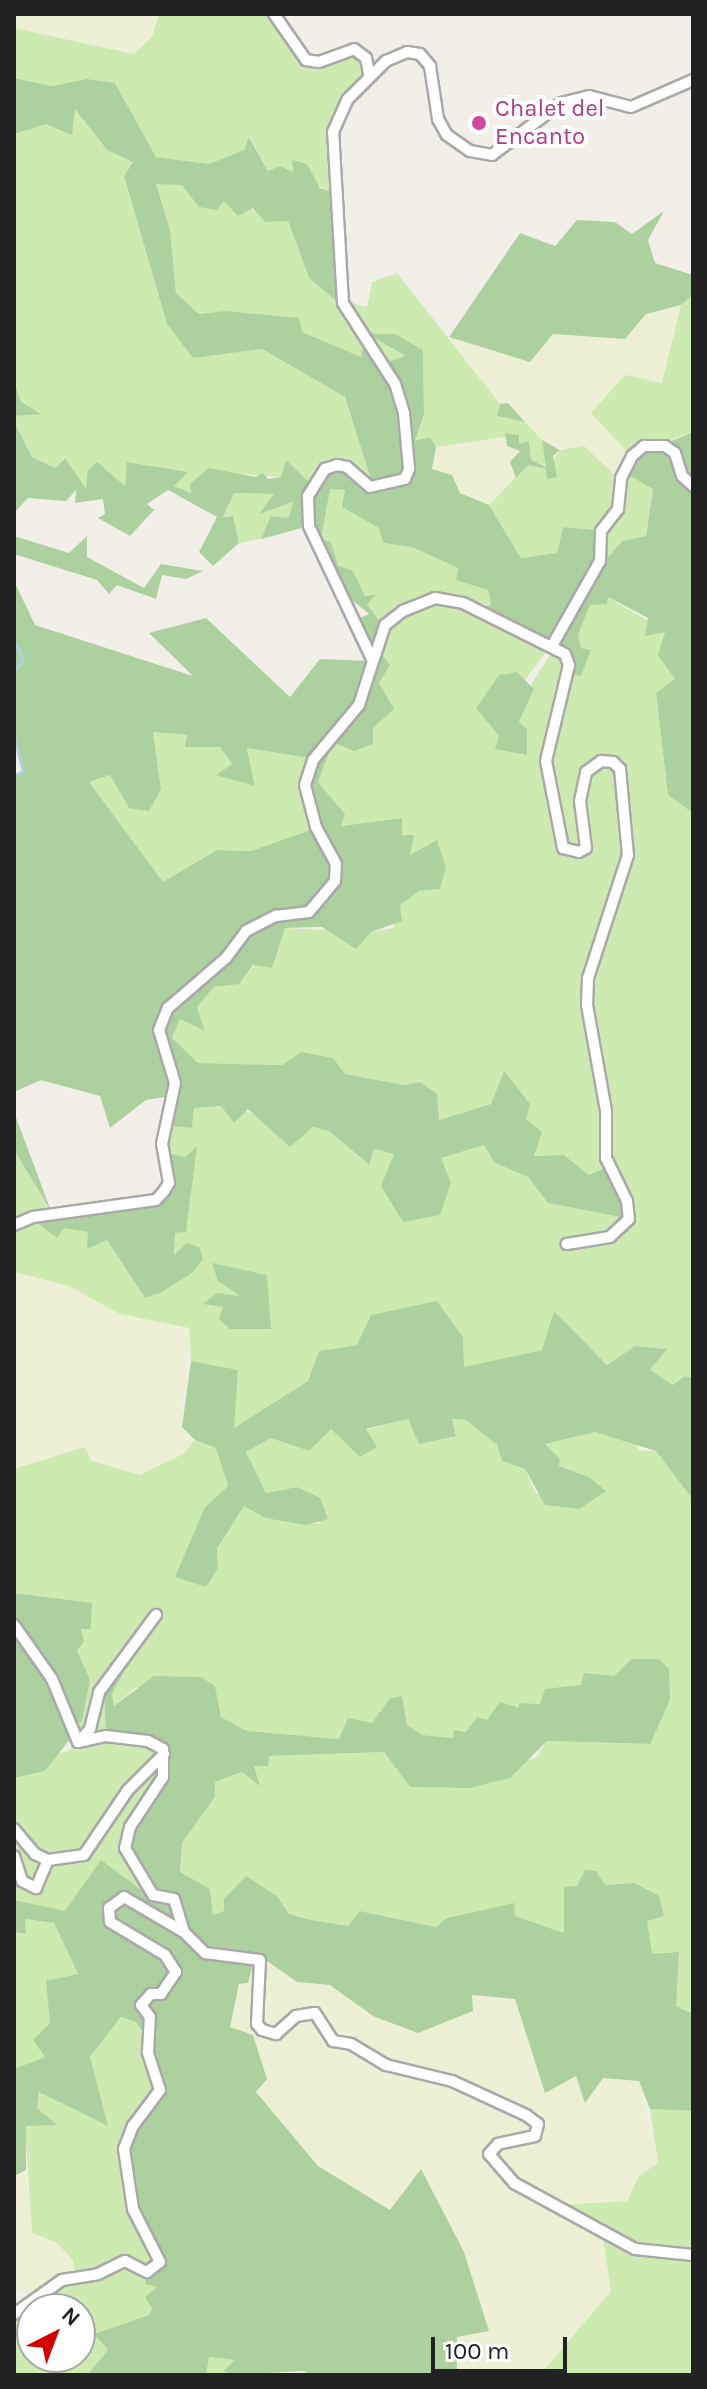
<!DOCTYPE html>
<style>
body{margin:0}
#map{position:relative;width:707px;height:2389px;overflow:hidden;background:#f2efe9;font-family:Karla,sans-serif}
div>[style]{position:absolute}
.farmland>*{inset:0;background:#eef0d5}
.grass>*{inset:0;background:#cdebb0}
.forest>*{inset:0;background:#add19e}
.stream>*{height:3px;margin:-1.5px;padding:0 1.5px;transform-origin:1.5px;border-radius:1.5px;background:#aad3df}
.roads{filter:drop-shadow(2px 0 #a9a9a9) drop-shadow(-2px 0 #a9a9a9) drop-shadow(0 2px #a9a9a9) drop-shadow(0 -2px #a9a9a9)}
.street>*{height:10px;margin:-5px;padding:0 5px;transform-origin:5px;border-radius:5px;background:#fff}
.dots>*{width:22px;height:22px;translate:-50% -50%;box-sizing:border-box;border:4px solid #fff;border-radius:50%}
span{translate:-50% -50%;white-space:nowrap;text-align:center;line-height:1.15;-webkit-text-stroke:8px #fff;paint-order:stroke}
.hotel-label{font-size:24px;color:#b23c85}
.left{translate:0 -50%;text-align:left}
.frame{position:absolute;inset:0;border:16px solid #222;pointer-events:none}
.north{position:absolute;left:16px;top:2293px;width:80px;height:80px;box-sizing:border-box;background:#fff;border:2px solid #a7a7a7;border-radius:50%;rotate:42deg;font-size:22px;font-weight:700;line-height:32px;text-align:center;color:#222}
.north::after{content:'';display:block;margin:auto;width:28px;height:36px;background:#d40000;clip-path:polygon(50% 0,100% 100%,50% 72%,0 100%)}
.scale{position:absolute;left:431px;top:2337px;width:136px;height:36px;box-sizing:border-box;border:4px solid #222;border-top:0;padding-left:10px;font-size:24px;line-height:28px;white-space:nowrap;color:#222;-webkit-text-stroke:6px #fff;paint-order:stroke}
</style>
<div id="map">
<div class="farmland">
<div style="clip-path:polygon(14px 14px,159px 14px,152px 37px,134px 54px,14px 28px)"></div>
<div style="clip-path:polygon(681px 305px,662px 384px,618px 478px,603px 464px,542px 440px,508px 403px,500px 404px,449px 337px,530px 362px,553px 334px,625px 339px,646px 314px)"></div>
<div style="clip-path:polygon(505px 433px,508px 446px,521px 451px,510px 462px,516px 479px,489px 505px,460px 493px,431px 470px,436px 447px)"></div>
<div style="clip-path:polygon(14px 1272px,69px 1286px,120px 1314px,190px 1328px,182px 1427px,195px 1440px,183px 1454px,140px 1475px,92px 1461px,84px 1447px,14px 1469px)"></div>
<div style="clip-path:polygon(257px 1954px,297px 1982px,330px 1985px,373px 2016px,471px 1995px,515px 1999px,545px 2093px,577px 2075px,585px 2102px,603px 2078px,640px 2081px,658px 2163px,639px 2176px,627px 2201px,557px 2205px,517px 2181px,493px 2154px,540px 2135px,541px 2123px,527px 2112px,336px 2039px,317px 2010px,294px 2013px,269px 2030px,261px 2023px,266px 1974px)"></div>
<div style="clip-path:polygon(254px 1960px,254px 2024px,268px 2037px,298px 2019px,314px 2016px,326px 2039px,503px 2106px,535px 2126px,535px 2132px,497px 2141px,486px 2155px,513px 2186px,603px 2239px,611px 2291px,540px 2375px,457px 2375px,457px 2337px,489px 2330px,421px 2170px,390px 2210px,318px 2166px,255px 2092px,230px 2027px,239px 1984px)"></div>
<div style="clip-path:polygon(26px 2170px,32px 2233px,56px 2242px,73px 2260px,75px 2273px,31px 2296px,17px 2289px,14px 2279px,14px 2176px)"></div>
</div>
<div class="grass">
<div style="clip-path:polygon(159px 14px,270px 14px,304px 63px,359px 54px,365px 73px,345px 97px,330px 131px,330px 191px,294px 173px,268px 171px,250px 137px,244px 150px,209px 164px,156px 157px,115px 83px,87px 79px,52px 86px,14px 78px,14px 28px,134px 54px,152px 37px)"></div>
<div style="clip-path:polygon(74px 108px,107px 150px,133px 162px,124px 176px,167px 324px,193px 357px,262px 349px,345px 397px,372px 483px,312px 485px,286px 460px,281px 477px,236px 474px,192px 494px,174px 486px,187px 472px,128px 462px,125px 486px,86px 490px,64px 458px,55px 468px,32px 457px,14px 421px,14px 416px,39px 413px,21px 402px,14px 380px,14px 134px)"></div>
<div style="clip-path:polygon(155px 183px,182px 185px,288px 221px,309px 278px,340px 304px,364px 341px,361px 357px,301px 332px,225px 311px,199px 314px,176px 293px,170px 230px)"></div>
<div style="clip-path:polygon(397px 273px,500px 404px,497px 416px,525px 422px,542px 440px,547px 467px,531px 460px,529px 442px,519px 444px,518px 435px,436px 447px,430px 437px,415px 442px,424px 415px,423px 351px,369px 335px,408px 357px,385px 363px,347px 302px,367px 307px,372px 282px)"></div>
<div style="clip-path:polygon(693px 294px,693px 432px,629px 454px,591px 413px,625px 375px,662px 383px,681px 305px)"></div>
<div style="clip-path:polygon(584px 446px,618px 478px,615px 508px,597px 530px,563px 527px,557px 553px,521px 558px,489px 505px,528px 465px,547px 469px,560px 450px)"></div>
<div style="clip-path:polygon(627px 474px,653px 488px,646px 536px,622px 541px,603px 563px,604px 533px)"></div>
<div style="clip-path:polygon(329px 489px,345px 490px,343px 507px,380px 528px,383px 543px,412px 547px,459px 568px,488px 590px,491px 605px,435px 595px,381px 621px,367px 604px,375px 596px,365px 596px,353px 572px,338px 565px,331px 542px,321px 540px)"></div>
<div style="clip-path:polygon(234px 493px,275px 494px,260px 513px,294px 502px,289px 518px,272px 516px,261px 539px,239px 543px,233px 516px,223px 517px)"></div>
<div style="clip-path:polygon(608px 597px,665px 631px,676px 679px,656px 694px,668px 794px,693px 813px,693px 1378px,685px 1376px,674px 1386px,650px 1370px,666px 1349px,635px 1346px,607px 1365px,554px 1311px,542px 1350px,464px 1368px,357px 1345px,319px 1351px,308px 1381px,233px 1429px,238px 1371px,191px 1361px,189px 1328px,120px 1314px,69px 1286px,14px 1272px,14px 1229px,34px 1220px,89px 1232px,87px 1248px,107px 1240px,145px 1298px,187px 1243px,173px 1256px,175px 1233px,186px 1232px,196px 1147px,185px 1157px,167px 1153px,169px 1126px,192px 1128px,194px 1108px,221px 1106px,329px 1131px,368px 1165px,374px 1149px,441px 1158px,484px 1145px,495px 1163px,528px 1177px,548px 1203px,625px 1218px,609px 1234px,561px 1241px,562px 1247px,612px 1240px,625px 1231px,632px 1220px,609px 1157px,591px 1004px,591px 979px,631px 855px,615px 759px,584px 770px,583px 846px,579px 849px,565px 845px,549px 761px,571px 674px,590px 650px,581px 648px,578px 635px,590px 605px)"></div>
<div style="clip-path:polygon(435px 602px,462px 606px,548px 649px,525px 680px,517px 672px,519px 722px,534px 689px,530px 686px,552px 652px,562px 656px,566px 666px,542px 761px,560px 851px,589px 850px,584px 801px,589px 774px,602px 765px,617px 770px,624px 855px,585px 977px,607px 1167px,589px 1175px,564px 1155px,534px 1156px,526px 1119px,504px 1071px,491px 1104px,439px 1120px,420px 1082px,404px 1085px,345px 1074px,332px 1058px,282px 1065px,198px 1063px,172px 1038px,180px 1018px,205px 1030px,197px 1007px,214px 987px,239px 983px,285px 928px,371px 932px,393px 928px,399px 905px,419px 891px,440px 888px,437px 841px,409px 856px,413px 835px,402px 835px,401px 818px,340px 826px,345px 814px,318px 782px,333px 742px,373px 728px,393px 709px,379px 683px,390px 665px,378px 649px,388px 627px,405px 614px)"></div>
<div style="clip-path:polygon(153px 732px,187px 735px,186px 747px,220px 747px,233px 764px,217px 775px,255px 785px,247px 747px,310px 758px,313px 829px,251px 851px,217px 850px,163px 883px,89px 782px,110px 775px,129px 808px,161px 789px)"></div>
<div style="clip-path:polygon(14px 1150px,51px 1211px,14px 1221px)"></div>
<div style="clip-path:polygon(408px 1419px,419px 1443px,456px 1435px,452px 1419px,466px 1420px,497px 1445px,502px 1461px,525px 1469px,536px 1494px,589px 1477px,558px 1466px,560px 1459px,545px 1444px,595px 1432px,634px 1441px,639px 1450px,656px 1451px,693px 1500px,693px 2014px,676px 2007px,652px 1955px,634px 1883px,605px 1885px,564px 1933px,514px 1916px,514px 1904px,447px 1918px,436px 1927px,360px 1911px,348px 1926px,311px 1920px,289px 1914px,277px 1896px,213px 1915px,210px 1889px,180px 1873px,182px 1843px,215px 1797px,215px 1782px,242px 1772px,259px 1785px,254px 1765px,268px 1756px,384px 1752px,410px 1787px,536px 1758px,547px 1741px,650px 1744px,631px 1659px,614px 1676px,584px 1674px,581px 1685px,540px 1704px,520px 1703px,520px 1708px,454px 1738px,422px 1735px,407px 1725px,402px 1697px,390px 1698px,372px 1724px,361px 1723px,339px 1739px,247px 1731px,221px 1717px,215px 1686px,135px 1688px,114px 1706px,112px 1694px,124px 1672px,104px 1694px,106px 1733px,91px 1739px,101px 1694px,154px 1623px,97px 1689px,87px 1728px,79px 1738px,73px 1727px,90px 1680px,77px 1649px,81px 1628px,91px 1629px,92px 1604px,14px 1593px,14px 1469px,84px 1447px,92px 1461px,140px 1475px,183px 1454px,195px 1440px,217px 1448px,228px 1486px,205px 1507px,218px 1568px,217px 1550px,244px 1505px,265px 1518px,320px 1524px,298px 1487px,266px 1493px,245px 1452px,271px 1438px,309px 1451px,331px 1428px,366px 1430px)"></div>
<div style="clip-path:polygon(106px 1739px,147px 1744px,160px 1751px,82px 1852px,49px 1857px,37px 1851px,14px 1824px,14px 1778px,45px 1771px,57px 1754px)"></div>
<div style="clip-path:polygon(160px 1763px,151px 1897px,101px 1861px,65px 1912px,14px 1900px,14px 1861px,19px 1882px,27px 1889px,44px 1886px,51px 1863px,86px 1858px,131px 1791px)"></div>
<div style="clip-path:polygon(14px 1834px,44px 1862px,35px 1884px,25px 1879px)"></div>
<div style="clip-path:polygon(24px 1919px,54px 1923px,78px 1974px,50px 2023px,45px 2057px,14px 2069px,14px 1932px,26px 1934px)"></div>
<div style="clip-path:polygon(122px 2016px,136px 2022px,144px 2034px,156px 2089px,130px 2125px,156px 2262px,148px 2269px,125px 2258px,97px 2270px,75px 2273px,73px 2260px,56px 2242px,32px 2233px,25px 2126px,56px 2124px,36px 2108px,39px 2092px,90px 2057px)"></div>
<div style="clip-path:polygon(650px 2109px,693px 2111px,693px 2252px,636px 2246px,557px 2205px,627px 2201px,639px 2176px,658px 2163px)"></div>
<div style="clip-path:polygon(603px 2239px,635px 2252px,693px 2259px,693px 2375px,540px 2375px,611px 2291px)"></div>
<div style="clip-path:polygon(evenodd,126px 2265px,158px 2287px,149px 2315px,95px 2334px,108px 2350px,87px 2375px,14px 2375px,14px 2319px,63px 2283px,126px 2265px,32px 2309px,80px 2309px,80px 2357px,32px 2357px,32px 2309px)"></div>
<div style="clip-path:polygon(208px 2357px,236px 2360px,223px 2371px,234px 2375px,206px 2375px)"></div>
</div>
<div class="forest">
<div style="clip-path:polygon(14px 78px,52px 86px,87px 79px,115px 83px,156px 157px,209px 164px,244px 150px,249px 137px,268px 171px,280px 166px,293px 172px,292px 160px,307px 164px,320px 188px,330px 191px,340px 304px,309px 278px,288px 221px,265px 222px,253px 208px,238px 216px,224px 201px,217px 210px,199px 207px,182px 185px,156px 184px,170px 230px,176px 293px,199px 314px,225px 311px,299px 318px,302px 332px,361px 357px,364px 341px,392px 386px,401px 414px,402px 476px,372px 483px,345px 397px,262px 349px,193px 358px,167px 324px,124px 176px,133px 162px,107px 150px,75px 109px,72px 135px,46px 124px,14px 134px)"></div>
<div style="clip-path:polygon(664px 211px,648px 240px,655px 263px,693px 275px,693px 294px,681px 305px,646px 314px,625px 339px,553px 334px,530px 362px,449px 337px,520px 233px,555px 246px,577px 220px,615px 222px,632px 234px)"></div>
<div style="clip-path:polygon(367px 334px,395px 334px,423px 350px,424px 415px,415px 441px,430px 437px,436px 447px,432px 469px,452px 475px,460px 493px,489px 505px,521px 558px,557px 553px,563px 527px,597px 530px,597px 561px,551px 640px,480px 607px,491px 605px,488px 590px,456px 580px,458px 568px,412px 547px,383px 543px,379px 528px,342px 507px,345px 490px,330px 489px,321px 539px,331px 542px,338px 565px,353px 571px,365px 596px,376px 595px,367px 604px,380px 621px,395px 613px,382px 624px,372px 650px,357px 619px,369px 614px,345px 594px,312px 525px,311px 497px,327px 472px,337px 469px,369px 490px,386px 491px,408px 481px,410px 453px,385px 363px,406px 356px)"></div>
<div style="clip-path:polygon(14px 380px,21px 402px,41px 414px,14px 416px)"></div>
<div style="clip-path:polygon(508px 403px,525px 422px,497px 416px,500px 404px)"></div>
<div style="clip-path:polygon(14px 421px,32px 457px,55px 468px,65px 458px,86px 489px,88px 470px,97px 462px,125px 486px,127px 462px,188px 472px,174px 486px,191px 493px,190px 484px,209px 468px,255px 477px,263px 473px,268px 479px,281px 477px,286px 460px,312px 485px,309px 526px,261px 539px,271px 516px,289px 518px,293px 502px,259px 514px,274px 494px,234px 493px,223px 517px,233px 516px,239px 543px,213px 566px,199px 552px,217px 517px,168px 490px,147px 504px,154px 510px,130px 536px,98px 518px,105px 514px,103px 499px,75px 503px,76px 490px,66px 501px,28px 498px,14px 513px)"></div>
<div style="clip-path:polygon(693px 432px,693px 483px,667px 443px)"></div>
<div style="clip-path:polygon(505px 433px,519px 435px,519px 444px,529px 441px,531px 460px,546px 467px,542px 440px,560px 450px,553px 456px,557px 477px,547px 479px,546px 469px,528px 465px,516px 478px,510px 462px,520px 451px,507px 446px)"></div>
<div style="clip-path:polygon(645px 449px,672px 455px,679px 477px,693px 490px,693px 813px,668px 795px,656px 693px,675px 679px,658px 655px,665px 632px,645px 636px,648px 618px,608px 597px,607px 604px,590px 605px,578px 635px,581px 648px,591px 650px,581px 676px,571px 674px,568px 652px,557px 644px,603px 563px,622px 541px,646px 536px,653px 489px,627px 474px)"></div>
<div style="clip-path:polygon(14px 536px,69px 553px,87px 536px,87px 557px,144px 588px,161px 564px,203px 571px,186px 579px,162px 575px,156px 599px,117px 585px,109px 594px,97px 580px,14px 554px)"></div>
<div style="clip-path:polygon(14px 581px,35px 625px,193px 676px,149px 633px,206px 618px,290px 697px,320px 659px,370px 661px,356px 704px,310px 758px,247px 748px,255px 786px,216px 775px,232px 764px,220px 747px,185px 747px,187px 735px,153px 732px,161px 789px,149px 811px,129px 808px,110px 775px,89px 782px,163px 882px,217px 850px,251px 851px,313px 829px,333px 864px,332px 881px,308px 909px,276px 913px,223px 956px,156px 1029px,171px 1096px,146px 1100px,110px 1128px,100px 1096px,41px 1080px,14px 1092px,14px 775px,23px 771px,14px 736px)"></div>
<div style="clip-path:polygon(378px 649px,390px 665px,379px 683px,394px 709px,373px 728px,373px 744px,354px 751px,333px 742px,318px 782px,345px 814px,341px 826px,402px 818px,402px 835px,414px 835px,410px 855px,437px 840px,446px 867px,440px 889px,419px 891px,400px 905px,402px 921px,371px 932px,356px 949px,322px 927px,285px 928px,272px 968px,253px 965px,239px 984px,214px 987px,197px 1007px,205px 1031px,180px 1019px,172px 1038px,198px 1063px,282px 1065px,301px 1052px,333px 1058px,345px 1074px,404px 1085px,420px 1082px,437px 1094px,439px 1120px,491px 1104px,504px 1071px,530px 1104px,526px 1119px,542px 1132px,534px 1156px,564px 1155px,589px 1175px,607px 1167px,624px 1202px,625px 1218px,548px 1203px,528px 1177px,495px 1163px,484px 1145px,441px 1158px,451px 1183px,440px 1215px,403px 1222px,381px 1186px,394px 1154px,374px 1149px,369px 1165px,329px 1131px,313px 1127px,290px 1147px,248px 1109px,234px 1123px,221px 1106px,194px 1108px,192px 1128px,169px 1126px,178px 1083px,162px 1030px,171px 1010px,249px 934px,278px 919px,310px 915px,323px 907px,338px 882px,334px 846px,319px 826px,308px 785px,316px 762px,362px 707px)"></div>
<div style="clip-path:polygon(517px 672px,534px 689px,519px 722px,527px 729px,527px 755px,495px 749px,499px 736px,476px 708px,499px 675px)"></div>
<div style="clip-path:polygon(14px 1112px,51px 1211px,14px 1150px)"></div>
<div style="clip-path:polygon(197px 1146px,186px 1232px,175px 1233px,174px 1255px,187px 1243px,199px 1247px,203px 1259px,192px 1273px,160px 1293px,145px 1298px,107px 1240px,87px 1249px,88px 1232px,64px 1228px,57px 1238px,34px 1220px,167px 1194px,167px 1153px,185px 1157px)"></div>
<div style="clip-path:polygon(212px 1263px,267px 1275px,271px 1329px,230px 1329px,219px 1319px,223px 1307px,203px 1304px,217px 1293px,240px 1296px,218px 1281px)"></div>
<div style="clip-path:polygon(437px 1301px,463px 1337px,464px 1367px,542px 1350px,554px 1311px,607px 1365px,635px 1346px,667px 1349px,650px 1370px,673px 1385px,685px 1376px,693px 1378px,693px 1500px,656px 1451px,595px 1432px,545px 1444px,560px 1459px,559px 1466px,589px 1477px,606px 1491px,579px 1509px,545px 1505px,525px 1469px,502px 1461px,497px 1445px,466px 1420px,452px 1419px,456px 1436px,419px 1444px,408px 1419px,366px 1429px,377px 1447px,360px 1457px,331px 1429px,309px 1451px,271px 1438px,246px 1452px,266px 1493px,297px 1487px,320px 1498px,328px 1519px,306px 1525px,265px 1518px,244px 1506px,217px 1549px,218px 1568px,206px 1587px,175px 1577px,205px 1507px,228px 1486px,216px 1448px,195px 1440px,182px 1427px,191px 1361px,238px 1370px,234px 1428px,308px 1381px,319px 1351px,357px 1345px,371px 1315px)"></div>
<div style="clip-path:polygon(14px 1593px,92px 1603px,91px 1629px,81px 1629px,84px 1642px,77px 1650px,90px 1680px,82px 1721px,73px 1727px,14px 1620px)"></div>
<div style="clip-path:polygon(14px 1630px,49px 1681px,71px 1738px,45px 1771px,14px 1778px)"></div>
<div style="clip-path:polygon(631px 1659px,659px 1659px,669px 1669px,670px 1700px,650px 1744px,547px 1741px,510px 1778px,470px 1788px,410px 1787px,384px 1752px,269px 1756px,268px 1766px,254px 1766px,260px 1786px,242px 1772px,215px 1782px,215px 1797px,182px 1843px,180px 1872px,210px 1889px,213px 1915px,224px 1911px,224px 1899px,246px 1876px,277px 1896px,289px 1914px,311px 1920px,348px 1926px,360px 1911px,436px 1927px,447px 1918px,514px 1903px,515px 1916px,564px 1933px,564px 1887px,577px 1886px,585px 1870px,596px 1871px,605px 1885px,634px 1883px,659px 1896px,664px 1916px,647px 1921px,652px 1954px,679px 1952px,676px 2006px,693px 2014px,693px 2111px,650px 2109px,639px 2081px,603px 2078px,585px 2103px,576px 2076px,545px 2093px,515px 1999px,472px 1995px,473px 2011px,418px 2033px,373px 2016px,330px 1985px,297px 1982px,257px 1954px,234px 1957px,206px 1950px,187px 1930px,183px 1913px,155px 1892px,129px 1848px,133px 1829px,166px 1778px,166px 1747px,106px 1733px,104px 1694px,127px 1666px,112px 1694px,114px 1706px,154px 1676px,201px 1677px,215px 1686px,221px 1717px,247px 1731px,339px 1739px,348px 1718px,372px 1723px,390px 1698px,402px 1696px,407px 1725px,422px 1735px,453px 1738px,454px 1730px,466px 1732px,477px 1717px,487px 1720px,500px 1702px,519px 1708px,519px 1703px,540px 1704px,545px 1689px,581px 1685px,584px 1673px,614px 1676px)"></div>
<div style="clip-path:polygon(101px 1860px,151px 1897px,172px 1902px,179px 1925px,125px 1894px,111px 1899px,105px 1915px,163px 1958px,173px 1972px,160px 1991px,142px 1998px,148px 2017px,144px 2034px,136px 2022px,121px 2017px,90px 2057px,108px 2126px,39px 2092px,37px 2108px,57px 2125px,26px 2126px,26px 2170px,14px 2176px,14px 2069px,45px 2057px,33px 2040px,50px 2023px,46px 1981px,78px 1974px,54px 1923px,25px 1919px,26px 1934px,14px 1932px,14px 1900px,65px 1911px)"></div>
<div style="clip-path:polygon(124px 1901px,181px 1934px,203px 1956px,234px 1964px,254px 1960px,248px 1983px,239px 1984px,230px 2027px,253px 2035px,267px 2079px,256px 2092px,318px 2166px,390px 2210px,421px 2169px,464px 2252px,489px 2331px,457px 2337px,457px 2375px,310px 2375px,304px 2371px,234px 2375px,223px 2371px,235px 2360px,209px 2357px,206px 2375px,87px 2375px,108px 2350px,94px 2334px,149px 2315px,152px 2308px,145px 2297px,157px 2287px,145px 2284px,146px 2276px,158px 2273px,163px 2264px,137px 2208px,128px 2149px,136px 2128px,163px 2091px,144px 2004px,179px 1972px,113px 1920px,112px 1908px)"></div>
</div>
<div class="stream">
<div style="left:14px;top:640px;width:22px;rotate:66deg"></div>
<div style="left:23px;top:660px;width:13px;rotate:132deg"></div>
<div style="left:14px;top:736px;width:36px;rotate:76deg"></div>
<div style="left:23px;top:771px;width:10px;rotate:156deg"></div>
</div>
<div class="roads">
<div class="street">
<div style="left:274px;top:14px;width:56px;rotate:55.2deg"></div>
<div style="left:306px;top:60px;width:13px;rotate:9deg"></div>
<div style="left:319px;top:62px;width:37px;rotate:-20deg"></div>
<div style="left:354px;top:49px;width:15px;rotate:37deg"></div>
<div style="left:366px;top:58px;width:16px;rotate:79deg"></div>
<div style="left:553px;top:644px;width:95px;rotate:-60.5deg"></div>
<div style="left:600px;top:561px;width:30px;rotate:-88deg"></div>
<div style="left:601px;top:531px;width:28px;rotate:-52deg"></div>
<div style="left:618px;top:509px;width:31px;rotate:-84deg"></div>
<div style="left:621px;top:478px;width:25px;rotate:-63deg"></div>
<div style="left:632px;top:456px;width:16px;rotate:-40deg"></div>
<div style="left:644px;top:446px;width:21px"></div>
<div style="left:665px;top:446px;width:12px;rotate:35deg"></div>
<div style="left:675px;top:453px;width:24px;rotate:73deg"></div>
<div style="left:682px;top:476px;width:15px;rotate:42deg"></div>
<div style="left:374px;top:659px;width:36px;rotate:-72deg"></div>
<div style="left:385px;top:625px;width:23px;rotate:-38deg"></div>
<div style="left:403px;top:611px;width:35px;rotate:-22deg"></div>
<div style="left:435px;top:598px;width:28px;rotate:10deg"></div>
<div style="left:463px;top:603px;width:114px;rotate:26.6deg"></div>
<div style="left:565px;top:654px;width:12px;rotate:70deg"></div>
<div style="left:569px;top:665px;width:99px;rotate:103.5deg"></div>
<div style="left:546px;top:761px;width:89px;rotate:78.9deg"></div>
<div style="left:563px;top:848px;width:16px;rotate:14deg"></div>
<div style="left:579px;top:852px;width:8px;rotate:-30deg"></div>
<div style="left:586px;top:848px;width:47px;rotate:-97.3deg"></div>
<div style="left:580px;top:801px;width:30px;rotate:-78deg"></div>
<div style="left:586px;top:772px;width:19px;rotate:-36deg"></div>
<div style="left:601px;top:761px;width:12px;rotate:5deg"></div>
<div style="left:613px;top:762px;width:10px;rotate:45deg"></div>
<div style="left:620px;top:769px;width:86px;rotate:84.7deg"></div>
<div style="left:628px;top:855px;width:129px;rotate:108deg"></div>
<div style="left:588px;top:978px;width:27px;rotate:92deg"></div>
<div style="left:587px;top:1005px;width:108px;rotate:79.8deg"></div>
<div style="left:606px;top:1111px;width:47px;rotate:90deg"></div>
<div style="left:606px;top:1158px;width:48px;rotate:64deg"></div>
<div style="left:627px;top:1201px;width:18px;rotate:84deg"></div>
<div style="left:629px;top:1219px;width:26px;rotate:137deg"></div>
<div style="left:610px;top:1237px;width:44px;rotate:170.8deg"></div>
<div style="left:14px;top:1225px;width:21px;rotate:-23deg"></div>
<div style="left:33px;top:1217px;width:124px;rotate:-7.9deg"></div>
<div style="left:156px;top:1200px;width:12px;rotate:-48deg"></div>
<div style="left:164px;top:1191px;width:9px;rotate:-58deg"></div>
<div style="left:169px;top:1183px;width:40px;rotate:-100deg"></div>
<div style="left:162px;top:1144px;width:62px;rotate:-78deg"></div>
<div style="left:175px;top:1083px;width:55px;rotate:-106.8deg"></div>
<div style="left:159px;top:1030px;width:24px;rotate:-68deg"></div>
<div style="left:168px;top:1008px;width:77px;rotate:-40.8deg"></div>
<div style="left:226px;top:958px;width:34px;rotate:-53deg"></div>
<div style="left:246px;top:931px;width:34px;rotate:-27deg"></div>
<div style="left:276px;top:916px;width:33px;rotate:-7deg"></div>
<div style="left:309px;top:912px;width:40px;rotate:-50deg"></div>
<div style="left:335px;top:881px;width:17px;rotate:-87deg"></div>
<div style="left:336px;top:864px;width:42px;rotate:-118.4deg"></div>
<div style="left:316px;top:827px;width:43px;rotate:-104.7deg"></div>
<div style="left:305px;top:785px;width:26px;rotate:-72deg"></div>
<div style="left:313px;top:760px;width:72px;rotate:-50.1deg"></div>
<div style="left:359px;top:705px;width:46px;rotate:-72.3deg"></div>
<div style="left:373px;top:661px;width:149px;rotate:-115.4deg"></div>
<div style="left:309px;top:526px;width:30px;rotate:-92deg"></div>
<div style="left:308px;top:496px;width:32px;rotate:-58deg"></div>
<div style="left:325px;top:469px;width:13px;rotate:-18deg"></div>
<div style="left:337px;top:465px;width:10px;rotate:11deg"></div>
<div style="left:347px;top:467px;width:30px;rotate:41deg"></div>
<div style="left:370px;top:487px;width:36px;rotate:-13deg"></div>
<div style="left:405px;top:479px;width:11px;rotate:-68deg"></div>
<div style="left:409px;top:469px;width:56px;rotate:-95.1deg"></div>
<div style="left:404px;top:413px;width:30px;rotate:-107deg"></div>
<div style="left:395px;top:384px;width:96px;rotate:-122.7deg"></div>
<div style="left:343px;top:303px;width:171px;rotate:-93.3deg"></div>
<div style="left:333px;top:132px;width:36px;rotate:-66deg"></div>
<div style="left:348px;top:99px;width:54px;rotate:-45deg"></div>
<div style="left:386px;top:61px;width:23px;rotate:-23deg"></div>
<div style="left:407px;top:52px;width:13px;rotate:9deg"></div>
<div style="left:420px;top:54px;width:16px;rotate:50deg"></div>
<div style="left:430px;top:66px;width:54px;rotate:81.4deg"></div>
<div style="left:438px;top:119px;width:18px;rotate:61deg"></div>
<div style="left:447px;top:135px;width:28px;rotate:35deg"></div>
<div style="left:470px;top:151px;width:22px;rotate:10deg"></div>
<div style="left:492px;top:155px;width:86px;rotate:-37deg"></div>
<div style="left:561px;top:103px;width:29px;rotate:-14deg"></div>
<div style="left:589px;top:96px;width:43px;rotate:14.7deg"></div>
<div style="left:631px;top:107px;width:68px;rotate:-23.5deg"></div>
<div style="left:14px;top:1625px;width:66px;rotate:54.9deg"></div>
<div style="left:52px;top:1679px;width:68px;rotate:67.6deg"></div>
<div style="left:78px;top:1742px;width:29px;rotate:-12deg"></div>
<div style="left:106px;top:1736px;width:42px;rotate:6.8deg"></div>
<div style="left:148px;top:1741px;width:17px;rotate:28deg"></div>
<div style="left:163px;top:1749px;width:28px;rotate:90deg"></div>
<div style="left:163px;top:1777px;width:60px;rotate:123.4deg"></div>
<div style="left:130px;top:1827px;width:22px;rotate:103deg"></div>
<div style="left:125px;top:1848px;width:55px;rotate:59.2deg"></div>
<div style="left:153px;top:1895px;width:21px;rotate:11deg"></div>
<div style="left:174px;top:1899px;width:34px;rotate:73deg"></div>
<div style="left:184px;top:1932px;width:30px;rotate:45deg"></div>
<div style="left:205px;top:1953px;width:55px;rotate:7.3deg"></div>
<div style="left:260px;top:1960px;width:64px;rotate:92.7deg"></div>
<div style="left:257px;top:2024px;width:8px;rotate:50deg"></div>
<div style="left:262px;top:2030px;width:15px;rotate:16deg"></div>
<div style="left:276px;top:2034px;width:27px;rotate:-42deg"></div>
<div style="left:296px;top:2016px;width:19px;rotate:-9deg"></div>
<div style="left:315px;top:2013px;width:33px;rotate:57deg"></div>
<div style="left:333px;top:2041px;width:18px;rotate:9deg"></div>
<div style="left:351px;top:2044px;width:41px;rotate:31deg"></div>
<div style="left:386px;top:2065px;width:68px;rotate:13.6deg"></div>
<div style="left:452px;top:2081px;width:81px;rotate:24.7deg"></div>
<div style="left:526px;top:2115px;width:15px;rotate:37deg"></div>
<div style="left:538px;top:2124px;width:12px;rotate:104deg"></div>
<div style="left:535px;top:2136px;width:38px;rotate:168deg"></div>
<div style="left:498px;top:2144px;width:13px;rotate:132deg"></div>
<div style="left:489px;top:2154px;width:38px;rotate:49deg"></div>
<div style="left:514px;top:2183px;width:138px;rotate:28.6deg"></div>
<div style="left:635px;top:2249px;width:58px;rotate:5.9deg"></div>
<div style="left:78px;top:1742px;width:18px;rotate:-47deg"></div>
<div style="left:90px;top:1729px;width:38px;rotate:-76deg"></div>
<div style="left:99px;top:1692px;width:96px;rotate:-53.5deg"></div>
<div style="left:14px;top:1829px;width:33px;rotate:50deg"></div>
<div style="left:35px;top:1854px;width:14px;rotate:25deg"></div>
<div style="left:48px;top:1860px;width:36px;rotate:-8deg"></div>
<div style="left:84px;top:1855px;width:78px;rotate:-55.9deg"></div>
<div style="left:128px;top:1790px;width:51px;rotate:-45deg"></div>
<div style="left:14px;top:1856px;width:26px;rotate:72deg"></div>
<div style="left:22px;top:1881px;width:16px;rotate:27deg"></div>
<div style="left:36px;top:1888px;width:30px;rotate:-67deg"></div>
<div style="left:14px;top:2314px;width:59px;rotate:-35.3deg"></div>
<div style="left:62px;top:2280px;width:36px;rotate:-9deg"></div>
<div style="left:98px;top:2274px;width:30px;rotate:-26deg"></div>
<div style="left:125px;top:2261px;width:25px;rotate:27deg"></div>
<div style="left:147px;top:2272px;width:16px;rotate:-38deg"></div>
<div style="left:160px;top:2262px;width:59px;rotate:-117deg"></div>
<div style="left:133px;top:2209px;width:61px;rotate:-98.5deg"></div>
<div style="left:124px;top:2149px;width:25px;rotate:-69deg"></div>
<div style="left:133px;top:2126px;width:45px;rotate:-53.1deg"></div>
<div style="left:160px;top:2090px;width:40px;rotate:-108deg"></div>
<div style="left:148px;top:2052px;width:35px;rotate:-87deg"></div>
<div style="left:150px;top:2017px;width:15px;rotate:-127deg"></div>
<div style="left:141px;top:2005px;width:15px;rotate:-48deg"></div>
<div style="left:151px;top:1994px;width:10px"></div>
<div style="left:161px;top:1994px;width:27px;rotate:-56deg"></div>
<div style="left:176px;top:1972px;width:20px;rotate:-123deg"></div>
<div style="left:165px;top:1955px;width:64px;rotate:-149deg"></div>
<div style="left:110px;top:1922px;width:14px;rotate:-94deg"></div>
<div style="left:109px;top:1908px;width:19px;rotate:-36deg"></div>
<div style="left:124px;top:1897px;width:69px;rotate:30.3deg"></div>
</div>
</div>
<div class="dots">
<div style="left:479px;top:123px;background:#d1479c"></div>
</div>
<div class="hotel-label">
<span class="left" style="left:495px;top:123px">Chalet del<br>Encanto</span>
</div>
<div class="frame"></div>
<div class="north">N</div>
<div class="scale">100 m</div>
</div>
